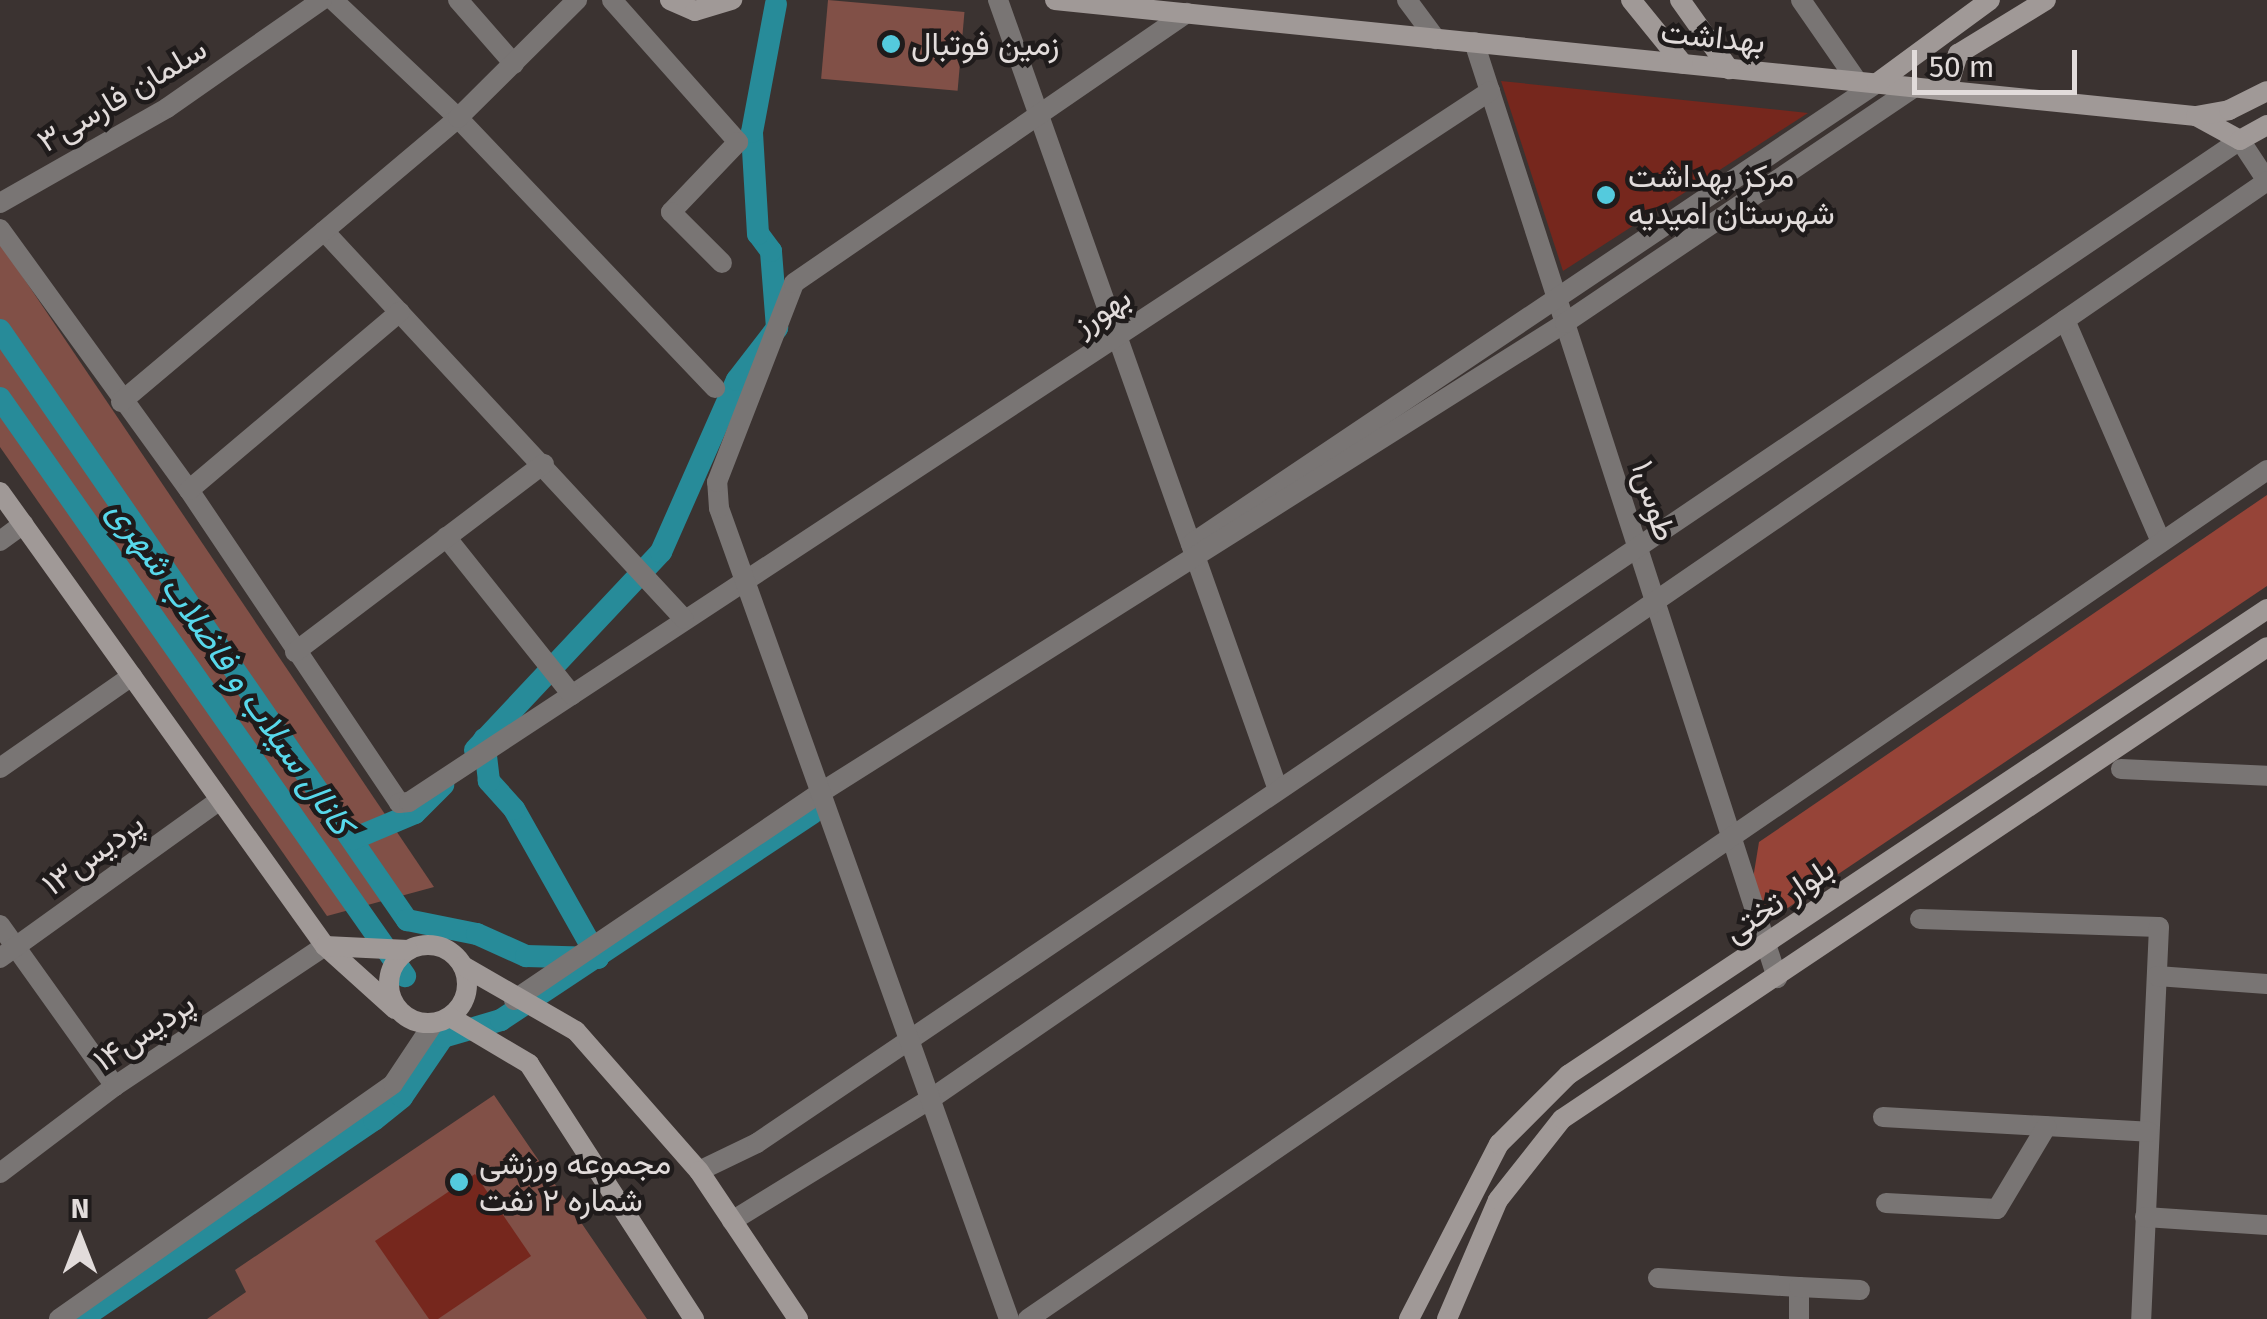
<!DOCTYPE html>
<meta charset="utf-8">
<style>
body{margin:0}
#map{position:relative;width:2267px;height:1319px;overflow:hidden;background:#3b3331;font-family:"Fira Sans",Vazirmatn,sans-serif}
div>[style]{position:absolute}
.green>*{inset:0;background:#815047;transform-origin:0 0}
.forest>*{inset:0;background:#964438}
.canal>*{height:22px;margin:-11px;padding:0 11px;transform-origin:11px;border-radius:11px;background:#278b99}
.building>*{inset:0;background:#76271d}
.street>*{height:20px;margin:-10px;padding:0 10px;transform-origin:10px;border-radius:10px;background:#797574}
.secondary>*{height:20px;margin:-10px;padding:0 10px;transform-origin:10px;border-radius:10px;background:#a09997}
.secondary>.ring{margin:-10px;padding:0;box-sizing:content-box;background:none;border:20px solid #a09997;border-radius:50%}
.dots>*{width:28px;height:28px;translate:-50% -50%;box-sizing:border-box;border:5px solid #1f1b1b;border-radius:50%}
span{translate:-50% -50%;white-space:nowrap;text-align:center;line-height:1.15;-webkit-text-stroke:9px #1f1b1b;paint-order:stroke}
.street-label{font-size:32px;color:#e2dcdb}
.poi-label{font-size:32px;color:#e2dcdb}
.left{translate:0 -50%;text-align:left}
.water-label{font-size:35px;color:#58d8eb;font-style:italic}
.north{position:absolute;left:30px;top:1189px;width:100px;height:100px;-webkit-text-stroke:8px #1f1b1b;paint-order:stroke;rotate:0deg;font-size:28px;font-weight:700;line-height:40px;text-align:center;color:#e2dcdb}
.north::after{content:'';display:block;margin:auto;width:35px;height:45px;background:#e2dcdb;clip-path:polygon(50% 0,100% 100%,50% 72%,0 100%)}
.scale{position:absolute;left:1912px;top:50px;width:165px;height:45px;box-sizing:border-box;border:5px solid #e2dcdb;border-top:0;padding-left:12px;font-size:30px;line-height:35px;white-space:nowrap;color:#e2dcdb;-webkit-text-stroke:8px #1f1b1b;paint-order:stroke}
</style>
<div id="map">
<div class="green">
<div style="left:828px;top:0;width:137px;height:79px;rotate:5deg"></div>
<div style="clip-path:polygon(0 243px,434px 887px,327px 916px,0 447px)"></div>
<div style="clip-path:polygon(494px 1095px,647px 1319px,207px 1319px,246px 1292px,235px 1270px)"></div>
</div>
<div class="forest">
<div style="clip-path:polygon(2267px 495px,2267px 586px,1761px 926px,1751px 891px,1759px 842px)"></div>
</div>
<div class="canal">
<div style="left:0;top:330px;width:717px;rotate:55.4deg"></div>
<div style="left:407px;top:920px;width:71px;rotate:11.3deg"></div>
<div style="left:477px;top:934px;width:54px;rotate:24.2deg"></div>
<div style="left:526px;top:956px;width:72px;rotate:1.6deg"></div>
<div style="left:598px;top:958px;width:171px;rotate:-119.4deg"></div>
<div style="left:514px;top:809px;width:38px;rotate:-132deg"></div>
<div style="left:489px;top:781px;width:42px;rotate:-96.8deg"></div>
<div style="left:0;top:398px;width:706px;rotate:54.98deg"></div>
<div style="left:475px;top:750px;width:272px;rotate:-46.8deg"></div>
<div style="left:661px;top:552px;width:188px;rotate:-66.2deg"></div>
<div style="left:737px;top:380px;width:66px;rotate:-52.4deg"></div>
<div style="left:777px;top:328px;width:77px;rotate:-94.5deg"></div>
<div style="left:771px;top:251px;width:21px;rotate:-127deg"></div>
<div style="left:758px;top:234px;width:102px;rotate:-93.4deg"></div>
<div style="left:752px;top:132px;width:130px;rotate:-79.4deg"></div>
<div style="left:353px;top:839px;width:67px;rotate:-22.8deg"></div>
<div style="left:415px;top:813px;width:40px;rotate:-45deg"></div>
<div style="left:81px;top:1319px;width:354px;rotate:-34.2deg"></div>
<div style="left:374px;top:1120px;width:36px;rotate:-39deg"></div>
<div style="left:402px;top:1097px;width:73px;rotate:-55.7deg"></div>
<div style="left:443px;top:1037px;width:60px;rotate:-16.3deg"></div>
<div style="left:501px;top:1020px;width:374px;rotate:-33.6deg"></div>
</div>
<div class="building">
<div style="clip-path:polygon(1501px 81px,1808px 113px,1563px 271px)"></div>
<div style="clip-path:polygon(475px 1174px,531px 1256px,438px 1319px,429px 1319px,375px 1241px)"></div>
</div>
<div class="street">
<div style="left:333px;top:0;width:172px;rotate:43.3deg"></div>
<div style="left:458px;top:118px;width:373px;rotate:46.4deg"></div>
<div style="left:458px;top:0;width:85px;rotate:48.8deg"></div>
<div style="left:612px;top:0;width:190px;rotate:48.4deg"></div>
<div style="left:738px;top:142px;width:97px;rotate:133.7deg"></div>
<div style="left:671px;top:212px;width:72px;rotate:45deg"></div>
<div style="left:998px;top:0;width:838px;rotate:70.48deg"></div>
<div style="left:1407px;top:0;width:49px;rotate:53.4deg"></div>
<div style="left:1801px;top:0;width:98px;rotate:55.3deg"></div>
<div style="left:1474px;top:42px;width:984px;rotate:72.06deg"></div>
<div style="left:0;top:203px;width:192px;rotate:-29.6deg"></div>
<div style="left:167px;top:108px;width:189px;rotate:-34.9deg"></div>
<div style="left:0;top:229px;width:322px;rotate:54.1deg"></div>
<div style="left:189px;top:490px;width:377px;rotate:56.1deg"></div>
<div style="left:399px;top:803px;width:10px;rotate:-6deg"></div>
<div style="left:409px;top:802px;width:1294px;rotate:-33.33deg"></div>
<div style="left:324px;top:231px;width:529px;rotate:47.14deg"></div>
<div style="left:2065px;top:320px;width:242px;rotate:66.6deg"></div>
<div style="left:121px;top:402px;width:441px;rotate:-40.1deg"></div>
<div style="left:458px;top:118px;width:168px;rotate:-44.8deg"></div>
<div style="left:189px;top:490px;width:276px;rotate:-40.2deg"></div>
<div style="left:446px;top:537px;width:202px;rotate:51.4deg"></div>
<div style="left:0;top:541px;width:29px;rotate:-36deg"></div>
<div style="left:1191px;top:544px;width:827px;rotate:-33.9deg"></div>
<div style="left:295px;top:652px;width:312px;rotate:-37.1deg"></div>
<div style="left:0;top:768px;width:161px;rotate:-34.9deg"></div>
<div style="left:2121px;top:769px;width:146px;rotate:2.7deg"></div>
<div style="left:1920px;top:919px;width:239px;rotate:1.9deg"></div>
<div style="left:2159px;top:927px;width:392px;rotate:92.6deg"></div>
<div style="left:0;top:925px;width:198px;rotate:54.5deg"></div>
<div style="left:0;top:958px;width:271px;rotate:-35.7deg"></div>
<div style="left:2157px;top:976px;width:110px;rotate:4.2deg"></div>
<div style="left:514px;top:1000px;width:369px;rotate:-34.1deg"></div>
<div style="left:820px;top:793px;width:881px;rotate:-32.25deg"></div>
<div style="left:1565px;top:323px;width:422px;rotate:-34deg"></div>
<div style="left:1883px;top:1117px;width:266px;rotate:3.2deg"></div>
<div style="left:699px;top:1171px;width:64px;rotate:-25.8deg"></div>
<div style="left:757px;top:1143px;width:1790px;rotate:-34.07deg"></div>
<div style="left:2240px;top:140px;width:49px;rotate:56.6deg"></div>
<div style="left:0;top:1173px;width:144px;rotate:-37.1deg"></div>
<div style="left:115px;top:1086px;width:252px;rotate:-33.7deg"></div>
<div style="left:1886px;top:1203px;width:111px;rotate:3.1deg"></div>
<div style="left:1997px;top:1209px;width:96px;rotate:-59.1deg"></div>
<div style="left:2145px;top:1217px;width:122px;rotate:3.8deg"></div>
<div style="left:732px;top:1221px;width:235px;rotate:-31.6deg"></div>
<div style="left:932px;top:1098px;width:1620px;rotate:-34.48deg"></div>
<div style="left:1658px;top:1278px;width:141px;rotate:3.7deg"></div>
<div style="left:1799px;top:1287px;width:32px;rotate:90deg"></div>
<div style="left:1799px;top:1287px;width:61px;rotate:2.8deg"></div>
<div style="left:59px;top:1319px;width:408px;rotate:-35.1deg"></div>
<div style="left:393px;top:1084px;width:72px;rotate:-56.3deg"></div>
<div style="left:1009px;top:1319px;width:861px;rotate:-109.68deg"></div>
<div style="left:719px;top:508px;width:26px;rotate:-94deg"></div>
<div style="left:717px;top:482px;width:213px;rotate:-68.8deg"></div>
<div style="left:794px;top:283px;width:477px;rotate:-34.5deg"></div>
<div style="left:1028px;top:1319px;width:1502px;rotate:-34.42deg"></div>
</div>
<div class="secondary">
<div style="left:670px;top:0;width:27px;rotate:24deg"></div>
<div style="left:695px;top:11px;width:39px;rotate:-17deg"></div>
<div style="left:1055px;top:0;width:1147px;rotate:5.81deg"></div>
<div style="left:2196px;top:116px;width:50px;rotate:28.6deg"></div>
<div style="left:2240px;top:140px;width:31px;rotate:-29deg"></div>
<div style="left:1631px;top:0;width:82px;rotate:50.9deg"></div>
<div style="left:1680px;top:0;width:85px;rotate:54.6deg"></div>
<div style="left:1877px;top:83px;width:140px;rotate:-36.3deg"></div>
<div style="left:1947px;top:90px;width:38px;rotate:-73deg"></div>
<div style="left:1958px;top:54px;width:103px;rotate:-31.5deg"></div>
<div style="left:2196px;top:116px;width:34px;rotate:-10deg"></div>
<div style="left:2229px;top:110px;width:42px;rotate:-26.6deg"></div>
<div style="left:0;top:492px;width:558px;rotate:54.4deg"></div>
<div class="ring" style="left:389px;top:945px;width:58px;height:58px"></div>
<div style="left:463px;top:966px;width:130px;rotate:29.9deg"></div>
<div style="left:576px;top:1031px;width:186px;rotate:48.7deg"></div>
<div style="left:699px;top:1171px;width:178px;rotate:56.2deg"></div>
<div style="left:395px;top:1009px;width:94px;rotate:-138deg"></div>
<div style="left:325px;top:946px;width:83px;rotate:2.8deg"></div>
<div style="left:450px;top:1017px;width:92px;rotate:30.7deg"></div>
<div style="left:529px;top:1064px;width:304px;rotate:57.1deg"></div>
<div style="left:1409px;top:1319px;width:197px;rotate:-62.8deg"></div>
<div style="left:1499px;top:1144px;width:98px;rotate:-45deg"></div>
<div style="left:1568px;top:1075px;width:840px;rotate:-33.69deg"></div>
<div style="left:1447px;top:1319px;width:129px;rotate:-66.8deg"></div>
<div style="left:1498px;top:1200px;width:103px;rotate:-51.7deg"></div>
<div style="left:1562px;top:1119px;width:848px;rotate:-33.8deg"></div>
</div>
<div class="dots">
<div style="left:891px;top:44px;background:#54cadd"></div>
<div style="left:1606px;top:195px;background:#54cadd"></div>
<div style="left:459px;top:1182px;background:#54cadd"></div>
</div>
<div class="street-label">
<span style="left:1713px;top:37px;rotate:6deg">بهداشت</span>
<span style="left:122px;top:95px;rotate:-31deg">سلمان فارسی۳</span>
<span style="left:1102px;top:311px;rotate:-33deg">بهورز</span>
<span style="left:1654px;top:501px;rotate:72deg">طوس۱</span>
<span style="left:93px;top:854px;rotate:-36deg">پردیس۱۳</span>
<span style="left:1779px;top:900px;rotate:-34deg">بلوار تختی</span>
<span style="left:144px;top:1032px;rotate:-34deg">پردیس۱۴</span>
</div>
<div class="poi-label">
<span class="left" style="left:911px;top:44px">زمین فوتبال</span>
<span class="left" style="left:1628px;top:195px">مرکز بهداشت<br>شهرستان امیدیه</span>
<span class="left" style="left:479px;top:1182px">مجموعه ورزشی<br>شماره ۲ نفت</span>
</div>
<div class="water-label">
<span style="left:231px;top:667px;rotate:55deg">کانال سیلاب و فاضلاب شهری</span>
</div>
<div class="north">N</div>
<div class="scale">50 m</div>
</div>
